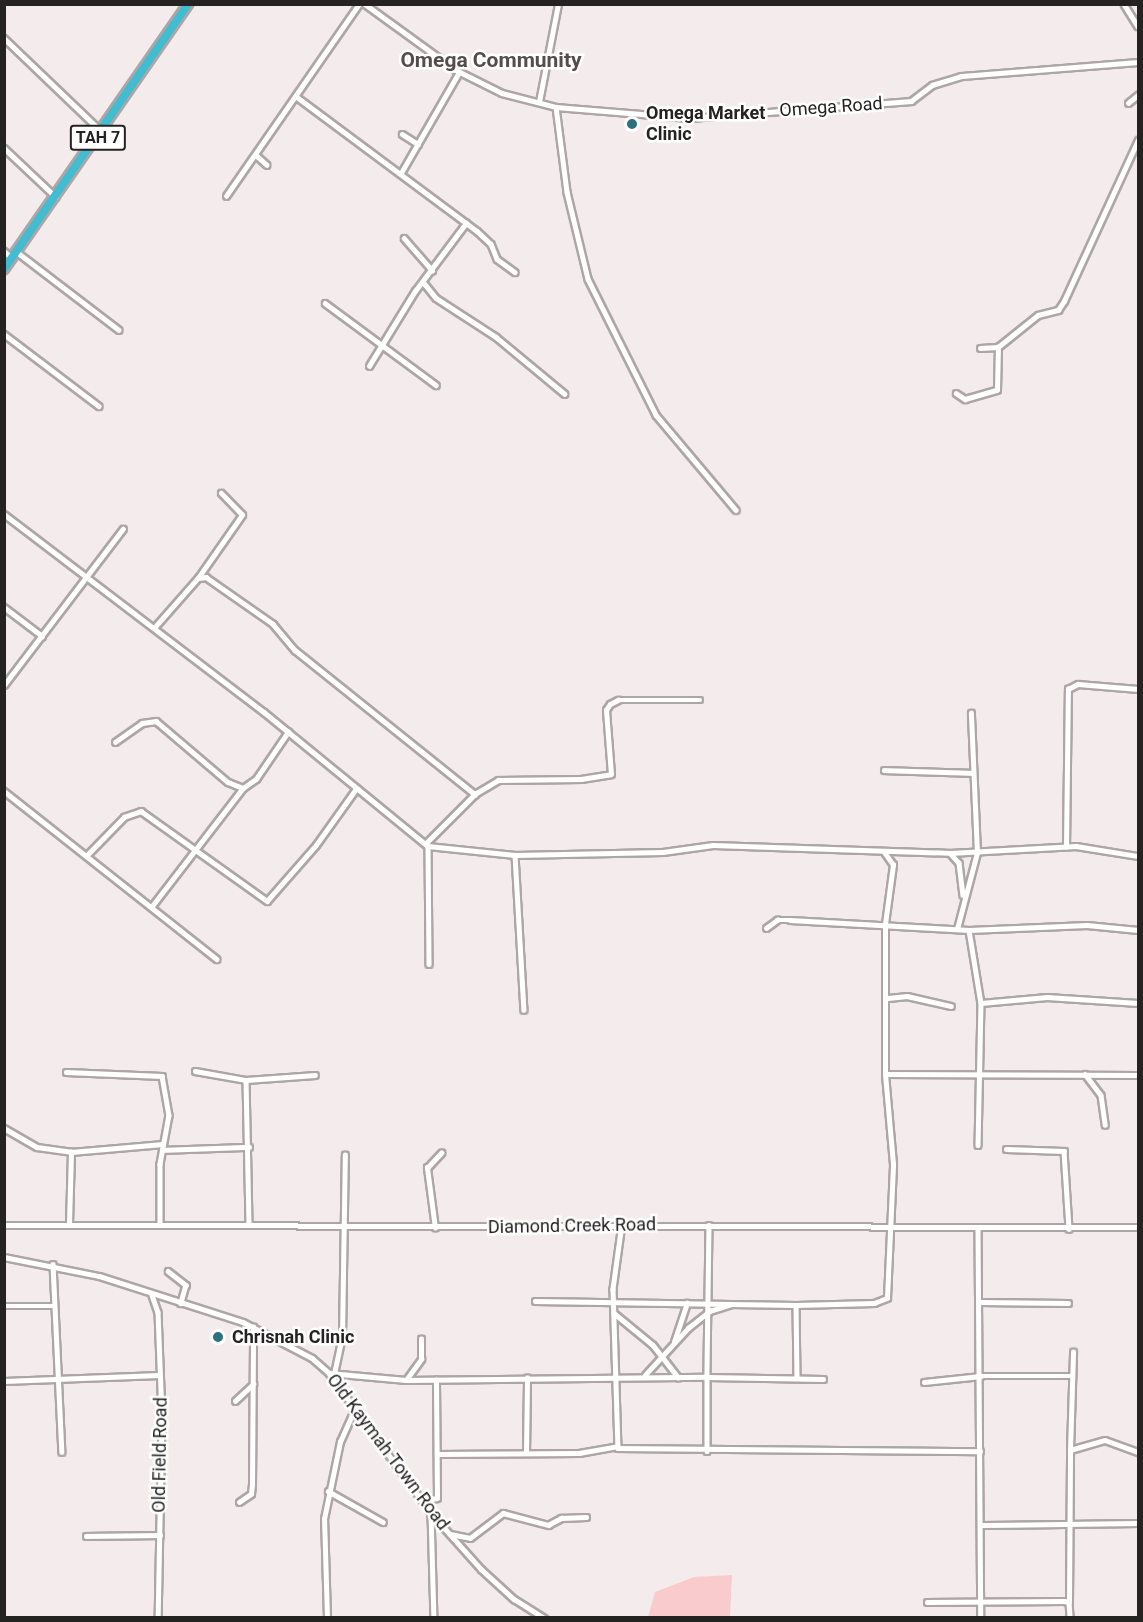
<!DOCTYPE html>
<style>
body{margin:0}
#map{position:relative;width:1143px;height:1622px;overflow:hidden;background:#f4ecec;font-family:Roboto,sans-serif}
div>[style]{position:absolute}
.green>*{inset:0;background:#f9cbcd}
.roads{filter:drop-shadow(2px 0 #aea6a6) drop-shadow(-2px 0 #aea6a6) drop-shadow(0 2px #aea6a6) drop-shadow(0 -2px #aea6a6)}
.minor>*{height:4.5px;margin:-2.25px;padding:0 2.25px;transform-origin:2.25px;border-radius:2.25px;background:#fff}
.trunk>*{height:8px;margin:-4px;padding:0 4px;transform-origin:4px;border-radius:4px;background:#42bcd0}
.dots>*{width:16px;height:16px;translate:-50% -50%;box-sizing:border-box;border:3px solid #fff;border-radius:50%}
span{translate:-50% -50%;white-space:nowrap;text-align:center;line-height:1.15;-webkit-text-stroke:5px #fff;paint-order:stroke}
.shield-label span{padding:2px 4px;background:#fff;border:2px solid;border-radius:4px;-webkit-text-stroke-width:0}
.shield-label{font-size:16px;color:#252222;font-weight:700}
.street-label{font-size:18px;color:#252222}
.poi-label{font-size:18px;color:#252222;font-weight:700}
.left{translate:0 -50%;text-align:left}
.quarter-label{font-size:21px;color:#544d4d;font-weight:700}
.frame{position:absolute;inset:0;border:6px solid #252222;pointer-events:none}
</style>
<div id="map">
<div class="green">
<div style="clip-path:polygon(732px 1575px,730px 1617px,648px 1617px,655px 1592px,694px 1577px)"></div>
</div>
<div class="roads">
<div class="minor">
<div style="left:365px;top:4px;width:112px;rotate:36deg"></div>
<div style="left:456px;top:70px;width:51px;rotate:26.6deg"></div>
<div style="left:502px;top:93px;width:56px;rotate:14.5deg"></div>
<div style="left:556px;top:107px;width:134px;rotate:4.7deg"></div>
<div style="left:690px;top:118px;width:222px;rotate:-4.4deg"></div>
<div style="left:911px;top:101px;width:26px;rotate:-37deg"></div>
<div style="left:932px;top:85px;width:30px;rotate:-17deg"></div>
<div style="left:961px;top:76px;width:178px;rotate:-4.5deg"></div>
<div style="left:1124px;top:4px;width:26px;rotate:58deg"></div>
<div style="left:4px;top:38px;width:136px;rotate:43.8deg"></div>
<div style="left:297px;top:97px;width:224px;rotate:36.7deg"></div>
<div style="left:477px;top:231px;width:19px;rotate:43deg"></div>
<div style="left:491px;top:244px;width:16px;rotate:68deg"></div>
<div style="left:497px;top:259px;width:22px;rotate:36deg"></div>
<div style="left:539px;top:102px;width:100px;rotate:-79deg"></div>
<div style="left:1128px;top:103px;width:13px;rotate:-39deg"></div>
<div style="left:556px;top:107px;width:86px;rotate:82.6deg"></div>
<div style="left:567px;top:192px;width:89px;rotate:76.4deg"></div>
<div style="left:588px;top:279px;width:152px;rotate:63.4deg"></div>
<div style="left:656px;top:415px;width:124px;rotate:49.9deg"></div>
<div style="left:402px;top:134px;width:19px;rotate:32deg"></div>
<div style="left:4px;top:148px;width:71px;rotate:43.3deg"></div>
<div style="left:257px;top:156px;width:13px;rotate:42deg"></div>
<div style="left:401px;top:173px;width:116px;rotate:-60.1deg"></div>
<div style="left:226px;top:196px;width:234px;rotate:-55.3deg"></div>
<div style="left:404px;top:238px;width:43px;rotate:48.8deg"></div>
<div style="left:4px;top:251px;width:11px;rotate:41deg"></div>
<div style="left:17px;top:252px;width:128px;rotate:37.4deg"></div>
<div style="left:424px;top:283px;width:19px;rotate:51deg"></div>
<div style="left:436px;top:298px;width:72px;rotate:33deg"></div>
<div style="left:496px;top:337px;width:89px;rotate:39.6deg"></div>
<div style="left:325px;top:303px;width:138px;rotate:36.5deg"></div>
<div style="left:4px;top:334px;width:119px;rotate:37.2deg"></div>
<div style="left:980px;top:348px;width:18px;rotate:-3deg"></div>
<div style="left:369px;top:366px;width:88px;rotate:-58.5deg"></div>
<div style="left:415px;top:291px;width:85px;rotate:-53.1deg"></div>
<div style="left:956px;top:393px;width:11px;rotate:34deg"></div>
<div style="left:965px;top:399px;width:33px;rotate:-16deg"></div>
<div style="left:997px;top:390px;width:43px;rotate:-88.7deg"></div>
<div style="left:998px;top:347px;width:51px;rotate:-38.7deg"></div>
<div style="left:1038px;top:315px;width:21px;rotate:-14deg"></div>
<div style="left:1058px;top:310px;width:11px;rotate:-56deg"></div>
<div style="left:1064px;top:301px;width:177px;rotate:-65.3deg"></div>
<div style="left:4px;top:514px;width:327px;rotate:37.3deg"></div>
<div style="left:264px;top:712px;width:212px;rotate:39.3deg"></div>
<div style="left:428px;top:846px;width:87px;rotate:5.9deg"></div>
<div style="left:515px;top:855px;width:148px;rotate:-1.2deg"></div>
<div style="left:663px;top:852px;width:50px;rotate:-8deg"></div>
<div style="left:713px;top:845px;width:237px;rotate:1.9deg"></div>
<div style="left:950px;top:853px;width:13px;rotate:48deg"></div>
<div style="left:959px;top:863px;width:32px;rotate:83deg"></div>
<div style="left:198px;top:578px;width:77px;rotate:-55.1deg"></div>
<div style="left:242px;top:515px;width:30px;rotate:-134deg"></div>
<div style="left:4px;top:607px;width:48px;rotate:37.3deg"></div>
<div style="left:154px;top:628px;width:67px;rotate:-48.7deg"></div>
<div style="left:198px;top:578px;width:8px;rotate:-7deg"></div>
<div style="left:206px;top:577px;width:82px;rotate:35deg"></div>
<div style="left:273px;top:624px;width:34px;rotate:50deg"></div>
<div style="left:295px;top:650px;width:231px;rotate:38.7deg"></div>
<div style="left:4px;top:685px;width:196px;rotate:-52.7deg"></div>
<div style="left:115px;top:742px;width:33px;rotate:-35deg"></div>
<div style="left:142px;top:723px;width:14px;rotate:-8deg"></div>
<div style="left:156px;top:721px;width:94px;rotate:40.3deg"></div>
<div style="left:228px;top:782px;width:16px;rotate:22deg"></div>
<div style="left:243px;top:788px;width:16px;rotate:-35deg"></div>
<div style="left:256px;top:779px;width:57px;rotate:-55.8deg"></div>
<div style="left:884px;top:770px;width:89px;rotate:1.9deg"></div>
<div style="left:4px;top:791px;width:271px;rotate:38.3deg"></div>
<div style="left:425px;top:844px;width:71px;rotate:-45deg"></div>
<div style="left:475px;top:794px;width:27px;rotate:-31deg"></div>
<div style="left:498px;top:780px;width:83px;rotate:-0.7deg"></div>
<div style="left:581px;top:779px;width:30px;rotate:-9deg"></div>
<div style="left:611px;top:774px;width:64px;rotate:-94.5deg"></div>
<div style="left:606px;top:710px;width:7px;rotate:-56deg"></div>
<div style="left:610px;top:704px;width:9px;rotate:-27deg"></div>
<div style="left:618px;top:700px;width:82px"></div>
<div style="left:428px;top:846px;width:118px;rotate:89.5deg"></div>
<div style="left:1066px;top:847px;width:158px;rotate:-89.3deg"></div>
<div style="left:1068px;top:689px;width:11px;rotate:-27deg"></div>
<div style="left:1078px;top:684px;width:60px;rotate:4.8deg"></div>
<div style="left:950px;top:853px;width:126px;rotate:-3.2deg"></div>
<div style="left:1076px;top:846px;width:63px;rotate:9.2deg"></div>
<div style="left:515px;top:855px;width:155px;rotate:86.7deg"></div>
<div style="left:86px;top:856px;width:54px;rotate:-45.7deg"></div>
<div style="left:124px;top:817px;width:18px;rotate:-19deg"></div>
<div style="left:141px;top:811px;width:155px;rotate:35.5deg"></div>
<div style="left:267px;top:901px;width:74px;rotate:-48.8deg"></div>
<div style="left:316px;top:845px;width:69px;rotate:-54.5deg"></div>
<div style="left:152px;top:906px;width:149px;rotate:-52.4deg"></div>
<div style="left:766px;top:928px;width:14px;rotate:-36deg"></div>
<div style="left:777px;top:920px;width:13px"></div>
<div style="left:790px;top:920px;width:179px;rotate:3.2deg"></div>
<div style="left:969px;top:930px;width:118px;rotate:-2.4deg"></div>
<div style="left:1087px;top:925px;width:51px;rotate:5.6deg"></div>
<div style="left:957px;top:929px;width:79px;rotate:-75.3deg"></div>
<div style="left:977px;top:853px;width:140px;rotate:-92.5deg"></div>
<div style="left:969px;top:930px;width:74px;rotate:80.7deg"></div>
<div style="left:981px;top:1003px;width:142px;rotate:91.2deg"></div>
<div style="left:888px;top:998px;width:19px;rotate:-6deg"></div>
<div style="left:907px;top:996px;width:45px;rotate:12.8deg"></div>
<div style="left:981px;top:1003px;width:66px;rotate:-5.2deg"></div>
<div style="left:1047px;top:997px;width:91px;rotate:3.8deg"></div>
<div style="left:195px;top:1071px;width:52px;rotate:10deg"></div>
<div style="left:246px;top:1080px;width:145px;rotate:88.8deg"></div>
<div style="left:66px;top:1072px;width:96px;rotate:2.4deg"></div>
<div style="left:162px;top:1076px;width:40px;rotate:80deg"></div>
<div style="left:169px;top:1115px;width:50px;rotate:100.4deg"></div>
<div style="left:160px;top:1164px;width:61px;rotate:90deg"></div>
<div style="left:885px;top:1074px;width:253px;rotate:0.2deg"></div>
<div style="left:1085px;top:1074px;width:26px;rotate:53deg"></div>
<div style="left:1101px;top:1095px;width:30px;rotate:82deg"></div>
<div style="left:246px;top:1080px;width:69px;rotate:-4.1deg"></div>
<div style="left:4px;top:1128px;width:38px;rotate:30deg"></div>
<div style="left:37px;top:1147px;width:34px;rotate:8deg"></div>
<div style="left:71px;top:1152px;width:92px;rotate:-5deg"></div>
<div style="left:1006px;top:1149px;width:58px;rotate:2deg"></div>
<div style="left:1064px;top:1151px;width:78px;rotate:86.3deg"></div>
<div style="left:162px;top:1150px;width:87px;rotate:-2deg"></div>
<div style="left:69px;top:1224px;width:72px;rotate:-88.4deg"></div>
<div style="left:622px;top:1224px;width:66px;rotate:97.9deg"></div>
<div style="left:613px;top:1289px;width:159px;rotate:88.2deg"></div>
<div style="left:618px;top:1448px;width:362px;rotate:0.5deg"></div>
<div style="left:4px;top:1225px;width:1134px;rotate:0.1deg"></div>
<div style="left:709px;top:1225px;width:152px;rotate:90.8deg"></div>
<div style="left:707px;top:1377px;width:116px;rotate:1deg"></div>
<div style="left:435px;top:1228px;width:61px;rotate:-97.6deg"></div>
<div style="left:427px;top:1168px;width:21px;rotate:-47deg"></div>
<div style="left:978px;top:1228px;width:390px;rotate:89.6deg"></div>
<div style="left:4px;top:1257px;width:97px;rotate:11.3deg"></div>
<div style="left:99px;top:1276px;width:151px;rotate:17.7deg"></div>
<div style="left:243px;top:1322px;width:78px;rotate:27.6deg"></div>
<div style="left:312px;top:1358px;width:23px;rotate:41deg"></div>
<div style="left:329px;top:1373px;width:173px;rotate:53.9deg"></div>
<div style="left:431px;top:1513px;width:75px;rotate:48.2deg"></div>
<div style="left:481px;top:1569px;width:45px;rotate:42.3deg"></div>
<div style="left:514px;top:1599px;width:36px;rotate:32deg"></div>
<div style="left:53px;top:1264px;width:188px;rotate:87.3deg"></div>
<div style="left:168px;top:1271px;width:23px;rotate:38deg"></div>
<div style="left:186px;top:1285px;width:19px;rotate:106deg"></div>
<div style="left:152px;top:1295px;width:18px;rotate:71deg"></div>
<div style="left:158px;top:1312px;width:105px;rotate:87.8deg"></div>
<div style="left:162px;top:1417px;width:201px;rotate:91.1deg"></div>
<div style="left:535px;top:1301px;width:261px;rotate:0.9deg"></div>
<div style="left:796px;top:1305px;width:78px;rotate:-1.5deg"></div>
<div style="left:874px;top:1303px;width:14px;rotate:-21deg"></div>
<div style="left:887px;top:1298px;width:134px;rotate:-87.4deg"></div>
<div style="left:893px;top:1164px;width:90px;rotate:-95.1deg"></div>
<div style="left:885px;top:1074px;width:150px;rotate:-90deg"></div>
<div style="left:885px;top:924px;width:60px;rotate:-82.3deg"></div>
<div style="left:893px;top:865px;width:16px;rotate:-125deg"></div>
<div style="left:980px;top:1302px;width:88px;rotate:0.7deg"></div>
<div style="left:796px;top:1305px;width:73px;rotate:89.2deg"></div>
<div style="left:4px;top:1306px;width:51px"></div>
<div style="left:614px;top:1313px;width:50px;rotate:39.4deg"></div>
<div style="left:653px;top:1345px;width:41px;rotate:52deg"></div>
<div style="left:674px;top:1342px;width:41px;rotate:-71.6deg"></div>
<div style="left:329px;top:1373px;width:77px;rotate:5.2deg"></div>
<div style="left:406px;top:1380px;width:301px;rotate:-0.6deg"></div>
<div style="left:707px;top:1377px;width:74px;rotate:90deg"></div>
<div style="left:334px;top:1374px;width:38px;rotate:-78deg"></div>
<div style="left:342px;top:1337px;width:182px;rotate:-89.1deg"></div>
<div style="left:645px;top:1375px;width:64px;rotate:-47.5deg"></div>
<div style="left:688px;top:1328px;width:28px;rotate:-38deg"></div>
<div style="left:710px;top:1311px;width:22px;rotate:-18deg"></div>
<div style="left:406px;top:1380px;width:26px;rotate:-54deg"></div>
<div style="left:421px;top:1359px;width:20px;rotate:-90deg"></div>
<div style="left:4px;top:1381px;width:155px;rotate:-2.2deg"></div>
<div style="left:924px;top:1382px;width:57px;rotate:-6deg"></div>
<div style="left:981px;top:1376px;width:89px"></div>
<div style="left:235px;top:1401px;width:25px;rotate:-43deg"></div>
<div style="left:1070px;top:1450px;width:98px;rotate:-88.2deg"></div>
<div style="left:526px;top:1453px;width:75px;rotate:-89.2deg"></div>
<div style="left:438px;top:1454px;width:141px;rotate:-0.4deg"></div>
<div style="left:579px;top:1453px;width:39px;rotate:-10deg"></div>
<div style="left:328px;top:1491px;width:63px;rotate:29.4deg"></div>
<div style="left:426px;top:1500px;width:11px;rotate:-10deg"></div>
<div style="left:437px;top:1498px;width:118px;rotate:-90.5deg"></div>
<div style="left:239px;top:1502px;width:14px;rotate:-34deg"></div>
<div style="left:251px;top:1494px;width:9px;rotate:-84deg"></div>
<div style="left:252px;top:1485px;width:158px;rotate:-89.6deg"></div>
<div style="left:431px;top:1513px;width:105px;rotate:88.4deg"></div>
<div style="left:982px;top:1525px;width:156px;rotate:-0.7deg"></div>
<div style="left:450px;top:1534px;width:20px;rotate:11deg"></div>
<div style="left:470px;top:1538px;width:41px;rotate:-37.1deg"></div>
<div style="left:503px;top:1513px;width:47px;rotate:14.9deg"></div>
<div style="left:548px;top:1525px;width:15px;rotate:-28deg"></div>
<div style="left:561px;top:1518px;width:25px;rotate:-2deg"></div>
<div style="left:86px;top:1536px;width:74px;rotate:-0.8deg"></div>
<div style="left:927px;top:1602px;width:137px;rotate:-0.4deg"></div>
<div style="left:1064px;top:1601px;width:5px;rotate:11deg"></div>
<div style="left:1069px;top:1602px;width:16px;rotate:86deg"></div>
<div style="left:1069px;top:1602px;width:152px;rotate:-89.6deg"></div>
<div style="left:1070px;top:1450px;width:36px;rotate:-16deg"></div>
<div style="left:1105px;top:1440px;width:35px;rotate:20deg"></div>
<div style="left:327px;top:1618px;width:99px;rotate:-91.7deg"></div>
<div style="left:324px;top:1519px;width:79px;rotate:-78.3deg"></div>
<div style="left:340px;top:1442px;width:34px;rotate:-66deg"></div>
</div>
<div class="trunk">
<div style="left:4px;top:269px;width:323px;rotate:-55.2deg"></div>
</div>
</div>
<div class="dots">
<div style="left:632px;top:124px;background:#2b717f"></div>
<div style="left:218px;top:1337px;background:#2b717f"></div>
</div>
<div class="shield-label">
<span style="left:98px;top:138px">TAH 7</span>
</div>
<div class="street-label">
<span style="left:831px;top:107px;rotate:-4deg">Omega Road</span>
<span style="left:572px;top:1226px;rotate:-1deg">Diamond Creek Road</span>
<span style="left:388px;top:1452px;rotate:53deg">Old Kaymah Town Road</span>
<span style="left:160px;top:1455px;rotate:-89deg">Old Field Road</span>
</div>
<div class="poi-label">
<span class="left" style="left:646px;top:124px">Omega Market<br>Clinic</span>
<span class="left" style="left:232px;top:1337px">Chrisnah Clinic</span>
</div>
<div class="quarter-label">
<span style="left:491px;top:60px">Omega Community</span>
</div>
<div class="frame"></div>
</div>
